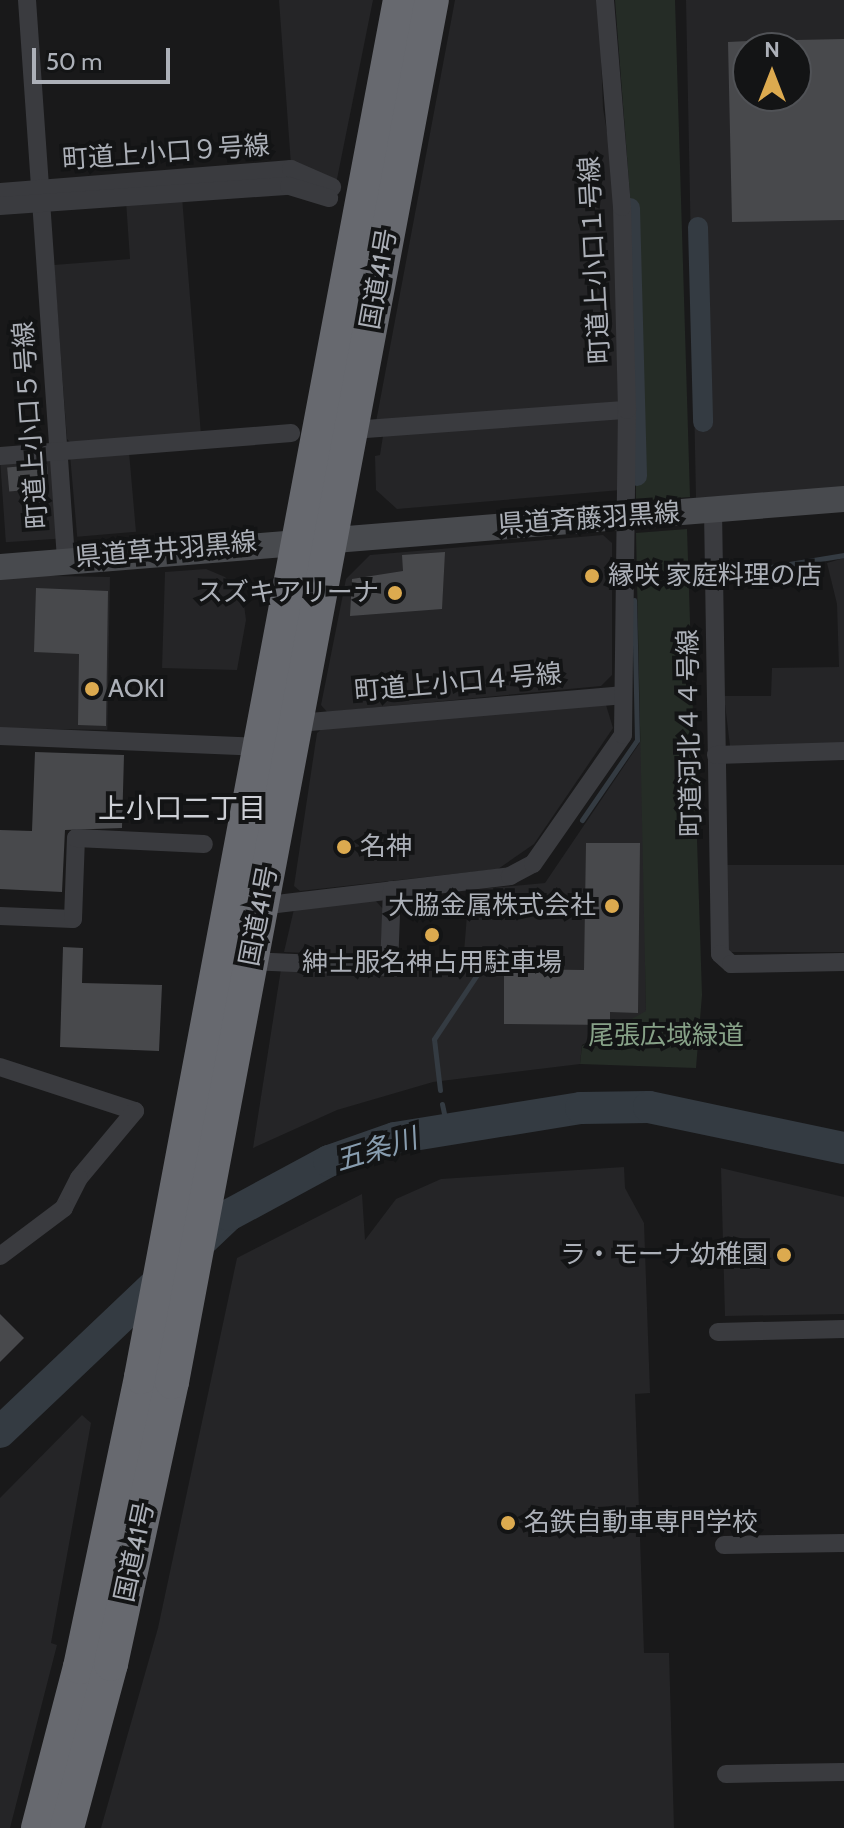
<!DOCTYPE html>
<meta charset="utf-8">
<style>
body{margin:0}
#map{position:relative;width:844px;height:1828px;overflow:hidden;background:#19191a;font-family:Cabin,"Noto Sans JP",sans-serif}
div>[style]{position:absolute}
.built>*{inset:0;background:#252527;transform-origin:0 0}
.green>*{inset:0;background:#252c26}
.stream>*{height:5px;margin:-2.5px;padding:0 2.5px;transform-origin:2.5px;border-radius:2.5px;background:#343b42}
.canal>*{height:20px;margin:-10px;padding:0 10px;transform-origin:10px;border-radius:10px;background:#343b42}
.river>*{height:32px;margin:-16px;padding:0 16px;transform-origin:16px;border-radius:16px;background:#343b42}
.building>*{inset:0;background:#48494c;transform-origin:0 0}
.street>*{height:18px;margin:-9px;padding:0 9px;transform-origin:9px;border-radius:9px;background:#3a3b3f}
.secondary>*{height:26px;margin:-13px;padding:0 13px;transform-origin:13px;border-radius:13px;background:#484a4e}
.highway>*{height:34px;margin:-17px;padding:0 17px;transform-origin:17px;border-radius:17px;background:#67696f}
.dots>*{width:22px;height:22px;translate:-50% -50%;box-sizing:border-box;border:4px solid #131415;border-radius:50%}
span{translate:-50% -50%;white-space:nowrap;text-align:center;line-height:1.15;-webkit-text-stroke:8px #131415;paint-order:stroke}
.street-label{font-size:26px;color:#acb0b8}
.poi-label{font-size:26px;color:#acb0b8}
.left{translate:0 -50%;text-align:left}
.right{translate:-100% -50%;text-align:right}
.park-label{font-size:26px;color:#86a187}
.neighbourhood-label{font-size:28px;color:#cdcfd5}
.water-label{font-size:28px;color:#889daf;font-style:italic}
.north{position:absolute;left:732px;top:32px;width:80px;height:80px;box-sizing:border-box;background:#131415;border:2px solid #505256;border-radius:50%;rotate:0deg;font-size:22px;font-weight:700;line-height:32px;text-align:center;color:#acb0b8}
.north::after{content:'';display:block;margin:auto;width:28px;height:36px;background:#dcaa4f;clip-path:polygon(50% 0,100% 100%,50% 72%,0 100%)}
.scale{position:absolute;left:32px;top:48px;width:138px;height:36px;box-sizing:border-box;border:4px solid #acb0b8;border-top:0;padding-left:10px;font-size:24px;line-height:28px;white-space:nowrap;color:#acb0b8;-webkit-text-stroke:6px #131415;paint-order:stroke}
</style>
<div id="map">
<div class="built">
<div style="clip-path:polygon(279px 0,373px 0,336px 184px,291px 165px)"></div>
<div style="clip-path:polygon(455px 0,599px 0,603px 108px,614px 175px,621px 490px,397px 509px,376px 490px,375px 456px,380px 455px,385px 423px,376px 422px)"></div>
<div style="clip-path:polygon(evenodd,686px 0,844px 0,844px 487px,696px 498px,686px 0,748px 48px,796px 48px,796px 96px,748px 96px,748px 48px)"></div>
<div style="clip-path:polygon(182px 197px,201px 435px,73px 445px,67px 439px,54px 265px,130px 259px,126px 201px)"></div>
<div style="left:129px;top:452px;width:80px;height:59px;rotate:85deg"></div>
<div style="left:51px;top:457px;width:82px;height:51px;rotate:86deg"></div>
<div style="clip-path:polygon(603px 535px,612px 543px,612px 675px,601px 686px,327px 712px,321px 705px,346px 579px,370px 555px)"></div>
<div style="clip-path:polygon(844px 558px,844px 743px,730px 746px,724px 696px,771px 696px,772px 668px,839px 667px,837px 604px,827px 563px)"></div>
<div style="clip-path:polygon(206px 569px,225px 577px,243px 597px,246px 620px,237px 670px,162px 668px,165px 572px)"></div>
<div style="left:110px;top:577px;width:153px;height:111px;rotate:91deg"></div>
<div style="clip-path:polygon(606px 705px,613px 728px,534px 844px,498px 869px,300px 891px,294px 886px,317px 733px,323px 728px)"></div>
<div style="clip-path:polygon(643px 738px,646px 1012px,582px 1045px,580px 1064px,433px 1082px,337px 1110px,253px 1148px,281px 969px,397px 976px,398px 963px,463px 965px,469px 890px,545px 883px)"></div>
<div style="left:844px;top:865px;width:87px;height:117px;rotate:90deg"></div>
<div style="clip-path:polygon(375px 900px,383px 909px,381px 950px,372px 956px,284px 952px,294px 909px)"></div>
<div style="clip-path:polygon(624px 1167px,625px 1188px,644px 1223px,650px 1393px,635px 1394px,644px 1653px,669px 1653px,674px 1828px,101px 1828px,158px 1628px,237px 1258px,362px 1194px,365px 1240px,396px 1199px,441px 1179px)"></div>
<div style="clip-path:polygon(721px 1168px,844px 1197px,844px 1314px,725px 1316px)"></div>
<div style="clip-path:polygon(82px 1415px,91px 1423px,51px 1643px,57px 1645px,10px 1828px,0 1828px,0 1498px)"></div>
</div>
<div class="green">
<div style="clip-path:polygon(615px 0,675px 0,690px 497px,636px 501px,634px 247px)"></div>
<div style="clip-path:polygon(687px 529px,702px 995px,696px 1068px,580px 1064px,582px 1046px,646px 1011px,636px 533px)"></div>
</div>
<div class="stream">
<div style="left:722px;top:575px;width:124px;rotate:-9.3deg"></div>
<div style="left:582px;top:820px;width:97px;rotate:-55.5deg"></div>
<div style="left:637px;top:740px;width:140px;rotate:-91.2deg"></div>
<div style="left:440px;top:1090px;width:51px;rotate:-96.7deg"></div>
<div style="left:434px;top:1039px;width:79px;rotate:-56.3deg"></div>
<div style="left:442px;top:1104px;width:25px;rotate:78deg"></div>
</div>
<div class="canal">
<div style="left:630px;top:208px;width:268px;rotate:88.5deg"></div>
<div style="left:698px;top:227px;width:195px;rotate:88.5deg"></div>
</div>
<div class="river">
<div style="left:0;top:1432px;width:315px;rotate:-43.5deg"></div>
<div style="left:229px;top:1215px;width:114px;rotate:-28.4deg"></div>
<div style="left:329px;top:1161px;width:70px;rotate:-19.2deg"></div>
<div style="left:395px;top:1138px;width:188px;rotate:-9.2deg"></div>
<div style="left:581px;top:1108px;width:68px;rotate:-0.8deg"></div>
<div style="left:649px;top:1107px;width:199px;rotate:11.9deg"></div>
</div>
<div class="building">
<div style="clip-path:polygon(844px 39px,844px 220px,732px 222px,728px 42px,748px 41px,748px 96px,796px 96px,796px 40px)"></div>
<div style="left:47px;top:464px;width:24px;height:40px;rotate:85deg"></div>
<div style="clip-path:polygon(445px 552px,442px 609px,350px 616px,352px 579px,403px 571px,402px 555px)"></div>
<div style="clip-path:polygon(36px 588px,108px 591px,106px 726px,78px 725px,79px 654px,34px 652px)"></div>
<div style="clip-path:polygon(35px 752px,124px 755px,122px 828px,65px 830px,62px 892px,0 889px,0 830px,32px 831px)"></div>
<div style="clip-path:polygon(586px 843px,640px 843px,638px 1013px,610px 1012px,610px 1025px,504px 1024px,504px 969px,584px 970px)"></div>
<div style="clip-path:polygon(63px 947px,83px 948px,82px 983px,162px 985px,159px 1051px,60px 1047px)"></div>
<div style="clip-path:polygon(0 1314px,24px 1338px,0 1362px)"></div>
</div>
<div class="street">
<div style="left:27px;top:0;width:560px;rotate:86.01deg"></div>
<div style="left:0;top:192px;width:292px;rotate:-4.5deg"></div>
<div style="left:291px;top:169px;width:45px;rotate:23.7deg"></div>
<div style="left:0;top:206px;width:290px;rotate:-4deg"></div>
<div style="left:289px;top:186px;width:42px;rotate:16.7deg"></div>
<div style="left:352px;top:430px;width:276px;rotate:-4.2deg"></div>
<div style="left:0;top:456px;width:292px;rotate:-4.5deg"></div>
<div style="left:713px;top:510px;width:444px;rotate:89.1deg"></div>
<div style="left:720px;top:954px;width:15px;rotate:42deg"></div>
<div style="left:731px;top:964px;width:113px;rotate:-1deg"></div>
<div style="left:298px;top:723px;width:325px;rotate:-4.9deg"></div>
<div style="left:0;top:736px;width:260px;rotate:2.4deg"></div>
<div style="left:716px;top:755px;width:128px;rotate:-1.8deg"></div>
<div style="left:260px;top:906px;width:252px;rotate:-6.8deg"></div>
<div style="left:510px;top:876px;width:26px;rotate:-28deg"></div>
<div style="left:533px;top:864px;width:157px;rotate:-55.1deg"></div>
<div style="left:623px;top:735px;width:325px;rotate:-89.3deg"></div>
<div style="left:627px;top:410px;width:203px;rotate:-91.4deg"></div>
<div style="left:622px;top:207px;width:208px;rotate:-94.7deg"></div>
<div style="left:0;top:916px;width:73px;rotate:2.4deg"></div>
<div style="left:73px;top:919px;width:81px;rotate:-87.9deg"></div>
<div style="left:76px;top:838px;width:128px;rotate:2.7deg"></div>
<div style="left:250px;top:961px;width:139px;rotate:2.5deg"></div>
<div style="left:389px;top:967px;width:77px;rotate:-87.8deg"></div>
<div style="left:0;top:1067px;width:142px;rotate:18.1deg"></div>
<div style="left:135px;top:1111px;width:87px;rotate:129.9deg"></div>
<div style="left:79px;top:1178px;width:34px;rotate:117deg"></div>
<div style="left:64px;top:1208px;width:80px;rotate:143.1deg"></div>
<div style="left:718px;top:1332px;width:126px;rotate:-1.4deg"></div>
<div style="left:724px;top:1545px;width:120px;rotate:-1deg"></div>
<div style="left:726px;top:1774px;width:118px;rotate:-1deg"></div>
</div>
<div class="secondary">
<div style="left:0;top:567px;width:847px;rotate:-4.61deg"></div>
</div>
<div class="highway">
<div style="left:38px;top:1828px;width:166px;rotate:-75.4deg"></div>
<div style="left:80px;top:1667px;width:296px;rotate:-78.1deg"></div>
<div style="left:141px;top:1377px;width:1401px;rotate:-79.35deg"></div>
<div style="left:67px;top:1828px;width:170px;rotate:-75deg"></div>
<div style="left:111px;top:1664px;width:289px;rotate:-77.8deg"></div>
<div style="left:172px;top:1382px;width:1406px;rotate:-79.35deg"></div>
</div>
<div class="dots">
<div style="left:592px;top:576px;background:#dcaa4f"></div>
<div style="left:395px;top:593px;background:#dcaa4f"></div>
<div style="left:92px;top:689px;background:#dcaa4f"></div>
<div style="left:344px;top:847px;background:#dcaa4f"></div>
<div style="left:612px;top:906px;background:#dcaa4f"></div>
<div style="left:432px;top:935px;background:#dcaa4f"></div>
<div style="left:784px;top:1255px;background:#dcaa4f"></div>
<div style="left:508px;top:1523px;background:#dcaa4f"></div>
</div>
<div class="street-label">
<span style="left:166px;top:153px;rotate:-4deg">町道上小口９号線</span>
<span style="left:595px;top:260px;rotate:-93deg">町道上小口１号線</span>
<span style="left:379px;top:279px;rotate:-80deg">国道41号</span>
<span style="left:31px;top:425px;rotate:-94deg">町道上小口５号線</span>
<span style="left:589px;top:519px;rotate:-4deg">県道斉藤羽黒線</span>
<span style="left:166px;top:550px;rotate:-5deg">県道草井羽黒線</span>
<span style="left:458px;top:683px;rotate:-5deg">町道上小口４号線</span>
<span style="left:690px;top:733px;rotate:-91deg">町道河北４４号線</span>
<span style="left:259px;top:916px;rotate:-79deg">国道41号</span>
<span style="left:135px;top:1552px;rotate:-78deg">国道41号</span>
</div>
<div class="poi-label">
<span class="left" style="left:608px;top:576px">縁咲 家庭料理の店</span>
<span class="right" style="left:379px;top:593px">スズキアリーナ</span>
<span class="left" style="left:108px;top:689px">AOKI</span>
<span class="left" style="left:360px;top:847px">名神</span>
<span class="right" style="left:596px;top:906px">大脇金属株式会社</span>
<span style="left:432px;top:963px">紳士服名神占用駐車場</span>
<span class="right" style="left:768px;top:1255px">ラ・モーナ幼稚園</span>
<span class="left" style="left:524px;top:1523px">名鉄自動車専門学校</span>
</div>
<div class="park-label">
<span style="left:666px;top:1036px">尾張広域緑道</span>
</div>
<div class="neighbourhood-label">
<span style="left:182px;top:808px">上小口二丁目</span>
</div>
<div class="water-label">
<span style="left:376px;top:1149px;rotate:-17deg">五条川</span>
</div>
<div class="north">N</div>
<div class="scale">50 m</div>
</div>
